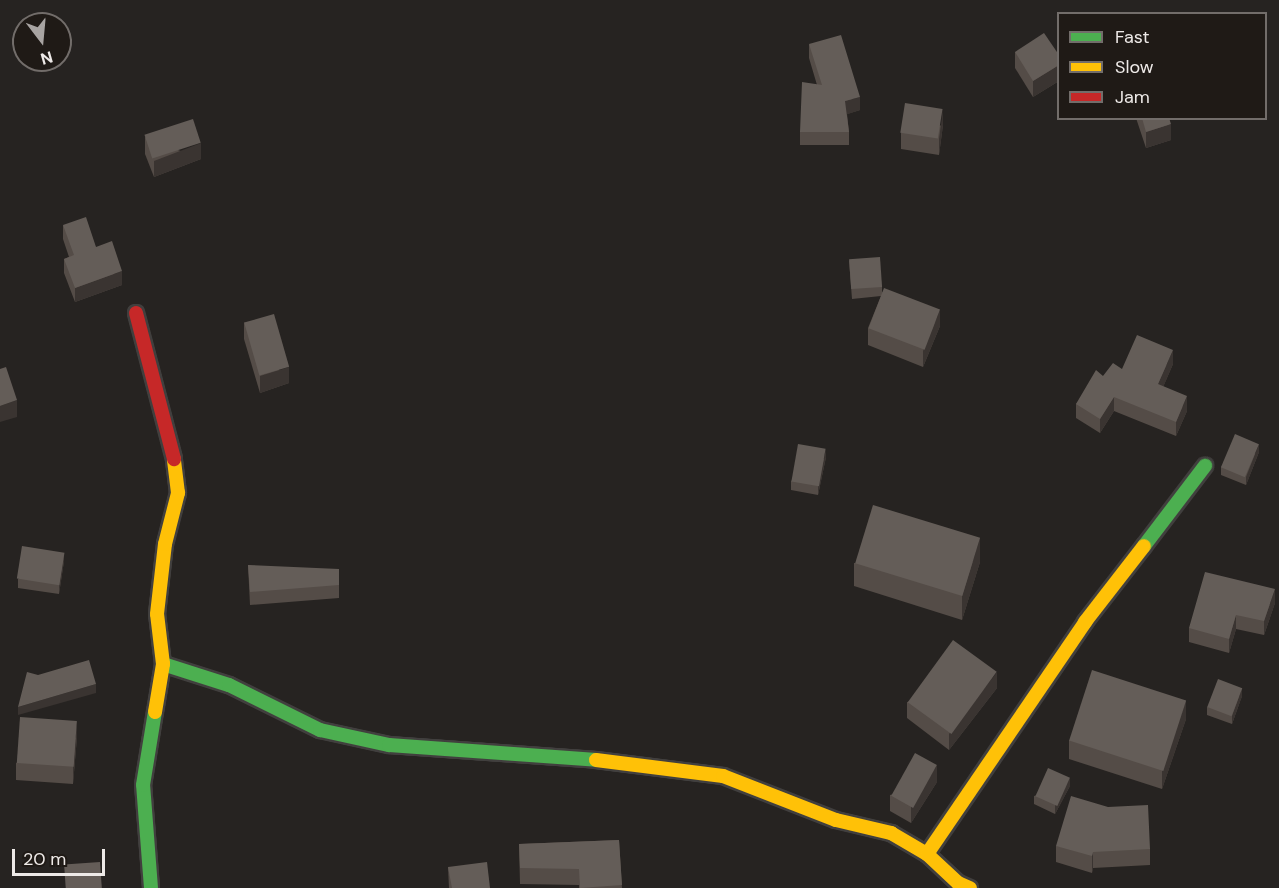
<!DOCTYPE html>
<style>
body{margin:0}
#map{position:relative;width:1279px;height:888px;overflow:hidden;background:#262321;font-family:"DM Sans",sans-serif}
div>[style]{position:absolute}
.roads{filter:drop-shadow(2px 0 #413f3e) drop-shadow(-2px 0 #413f3e) drop-shadow(0 2px #413f3e) drop-shadow(0 -2px #413f3e)}
.fast>*{height:14px;margin:-7px;padding:0 7px;transform-origin:7px;border-radius:7px;background:#4caf50}
.slow>*{height:14px;margin:-7px;padding:0 7px;transform-origin:7px;border-radius:7px;background:#ffc107}
.jam>*{height:14px;margin:-7px;padding:0 7px;transform-origin:7px;border-radius:7px;background:#c62828}
.wall>*{inset:0;background:#544c47}
.shaded-wall>*{inset:0;background:#3a3431}
.building>*{inset:0;background:#645d58;transform-origin:0 0}
span{translate:-50% -50%;white-space:nowrap;text-align:center;line-height:1.15;-webkit-text-stroke:6px #1f1a16;paint-order:stroke}
.legend{position:absolute;left:1057px;top:12px;width:210px;height:108px;box-sizing:border-box;background:#1f1a16;border:2px solid #726d6a;margin:0;padding:8px 10px;list-style:none;font-size:18px;color:#eeeae8}
.legend li{display:flex;align-items:center;gap:12px;height:30px}
.legend b{width:30px;border:2px solid #726d6a}
.north{position:absolute;left:12px;top:12px;width:60px;height:60px;box-sizing:border-box;background:#1f1a16;border:2px solid #726d6a;border-radius:50%;rotate:164deg;font-size:16px;font-weight:700;line-height:24px;text-align:center;color:#eeeae8}
.north::after{content:'';display:block;margin:auto;width:21px;height:27px;background:#a8a4a2;clip-path:polygon(50% 0,100% 100%,50% 72%,0 100%)}
.scale{position:absolute;left:12px;top:849px;width:93px;height:27px;box-sizing:border-box;border:3px solid #eeeae8;border-top:0;padding-left:8px;font-size:18px;line-height:21px;white-space:nowrap;color:#eeeae8;-webkit-text-stroke:4px #1f1a16;paint-order:stroke}
</style>
<div id="map">
<div class="roads">
<div class="fast">
<div style="left:1144px;top:546px;width:101px;rotate:-52.7deg"></div>
<div style="left:163px;top:664px;width:69px;rotate:17.7deg"></div>
<div style="left:229px;top:685px;width:102px;rotate:26.3deg"></div>
<div style="left:320px;top:730px;width:71px;rotate:12.3deg"></div>
<div style="left:389px;top:745px;width:208px;rotate:4.1deg"></div>
<div style="left:151px;top:888px;width:103px;rotate:-94.4deg"></div>
<div style="left:143px;top:785px;width:74px;rotate:-80.7deg"></div>
</div>
<div class="slow">
<div style="left:155px;top:712px;width:49px;rotate:-80.5deg"></div>
<div style="left:163px;top:664px;width:50px;rotate:-96.8deg"></div>
<div style="left:157px;top:614px;width:70px;rotate:-83.5deg"></div>
<div style="left:165px;top:544px;width:53px;rotate:-75.7deg"></div>
<div style="left:178px;top:493px;width:34px;rotate:-97deg"></div>
<div style="left:596px;top:760px;width:128px;rotate:7.2deg"></div>
<div style="left:723px;top:776px;width:121px;rotate:21.3deg"></div>
<div style="left:836px;top:820px;width:57px;rotate:13.3deg"></div>
<div style="left:891px;top:833px;width:42px;rotate:30.3deg"></div>
<div style="left:927px;top:854px;width:42px;rotate:43.1deg"></div>
<div style="left:958px;top:883px;width:13px;rotate:23deg"></div>
<div style="left:927px;top:854px;width:281px;rotate:-55.7deg"></div>
<div style="left:1085px;top:622px;width:96px;rotate:-52.2deg"></div>
</div>
<div class="jam">
<div style="left:136px;top:313px;width:151px;rotate:75.4deg"></div>
</div>
</div>
<div class="wall">
<div style="clip-path:polygon(809px 44px,860px 110px,847px 114px,849px 132px,849px 145px,800px 145px,800px 132px,817px 85px,809px 58px)"></div>
<div style="clip-path:polygon(1015px 52px,1059px 55px,1059px 81px,1033px 97px,1015px 68px)"></div>
<div style="clip-path:polygon(1136px 118px,1169px 118px,1171px 140px,1146px 148px)"></div>
<div style="clip-path:polygon(943px 125px,939px 155px,901px 149px,901px 133px)"></div>
<div style="clip-path:polygon(145px 137px,201px 159px,154px 177px,145px 154px)"></div>
<div style="clip-path:polygon(63px 225px,96px 247px,122px 285px,75px 302px,64px 273px,64px 259px,69px 257px,63px 239px)"></div>
<div style="clip-path:polygon(849px 260px,882px 287px,882px 292px,940px 326px,923px 367px,868px 345px,868px 328px,881px 296px,852px 299px)"></div>
<div style="clip-path:polygon(244px 322px,289px 383px,260px 393px,244px 339px)"></div>
<div style="clip-path:polygon(1173px 364px,1163px 387px,1187px 411px,1176px 436px,1114px 411px,1100px 433px,1076px 418px,1076px 404px,1103px 376px,1122px 369px)"></div>
<div style="clip-path:polygon(1259px 452px,1246px 485px,1221px 475px,1221px 467px)"></div>
<div style="clip-path:polygon(826px 457px,818px 495px,791px 490px,791px 481px)"></div>
<div style="clip-path:polygon(64px 561px,59px 594px,18px 588px,18px 579px)"></div>
<div style="clip-path:polygon(980px 562px,962px 620px,854px 586px,854px 563px)"></div>
<div style="clip-path:polygon(248px 565px,339px 585px,339px 598px,250px 605px)"></div>
<div style="clip-path:polygon(1275px 603px,1264px 635px,1236px 629px,1229px 653px,1189px 642px,1189px 628px)"></div>
<div style="clip-path:polygon(997px 688px,949px 750px,907px 718px,907px 702px)"></div>
<div style="clip-path:polygon(1242px 696px,1232px 724px,1207px 715px,1207px 707px)"></div>
<div style="clip-path:polygon(1186px 719px,1162px 789px,1069px 759px,1069px 740px)"></div>
<div style="clip-path:polygon(77px 737px,73px 784px,16px 780px,16px 763px)"></div>
<div style="clip-path:polygon(937px 782px,911px 823px,890px 811px,890px 795px)"></div>
<div style="clip-path:polygon(1070px 786px,1055px 814px,1034px 804px,1034px 796px)"></div>
<div style="clip-path:polygon(619px 840px,622px 888px,579px 888px,579px 885px,520px 884px,519px 844px)"></div>
<div style="clip-path:polygon(1056px 846px,1150px 849px,1150px 865px,1093px 868px,1092px 873px,1056px 862px)"></div>
<div style="clip-path:polygon(448px 867px,490px 888px,449px 888px)"></div>
</div>
<div class="shaded-wall">
<div style="clip-path:polygon(1059px 65px,1059px 81px,1033px 97px,1033px 81px)"></div>
<div style="clip-path:polygon(860px 97px,860px 110px,845px 115px,845px 101px)"></div>
<div style="clip-path:polygon(943px 109px,943px 125px,939px 155px,939px 139px)"></div>
<div style="clip-path:polygon(1171px 124px,1171px 140px,1146px 148px,1146px 132px)"></div>
<div style="clip-path:polygon(201px 143px,201px 159px,154px 177px,154px 161px)"></div>
<div style="clip-path:polygon(122px 271px,122px 285px,75px 302px,75px 288px)"></div>
<div style="clip-path:polygon(940px 310px,940px 326px,923px 367px,923px 351px)"></div>
<div style="clip-path:polygon(1173px 350px,1173px 364px,1158px 399px,1158px 384px)"></div>
<div style="clip-path:polygon(289px 367px,289px 383px,260px 393px,260px 376px)"></div>
<div style="clip-path:polygon(1187px 396px,1187px 411px,1176px 436px,1176px 422px)"></div>
<div style="clip-path:polygon(1114px 397px,1114px 411px,1100px 433px,1100px 419px)"></div>
<div style="clip-path:polygon(17px 400px,17px 417px,0 422px,0 406px)"></div>
<div style="clip-path:polygon(1259px 444px,1259px 452px,1246px 485px,1246px 477px)"></div>
<div style="clip-path:polygon(826px 449px,826px 457px,818px 495px,818px 486px)"></div>
<div style="clip-path:polygon(980px 538px,980px 562px,962px 620px,962px 596px)"></div>
<div style="clip-path:polygon(64px 553px,64px 561px,59px 594px,59px 586px)"></div>
<div style="clip-path:polygon(1275px 589px,1275px 603px,1264px 635px,1264px 621px)"></div>
<div style="clip-path:polygon(1236px 615px,1236px 629px,1229px 653px,1229px 639px)"></div>
<div style="clip-path:polygon(997px 672px,997px 688px,949px 750px,949px 734px)"></div>
<div style="clip-path:polygon(96px 684px,96px 693px,18px 715px,18px 707px)"></div>
<div style="clip-path:polygon(1242px 688px,1242px 696px,1232px 724px,1232px 716px)"></div>
<div style="clip-path:polygon(1186px 700px,1186px 719px,1162px 789px,1162px 769px)"></div>
<div style="clip-path:polygon(77px 721px,77px 737px,73px 784px,73px 768px)"></div>
<div style="clip-path:polygon(937px 765px,937px 782px,911px 823px,911px 807px)"></div>
<div style="clip-path:polygon(1070px 778px,1070px 786px,1055px 814px,1055px 806px)"></div>
<div style="clip-path:polygon(1093px 852px,1093px 868px,1092px 873px,1092px 856px)"></div>
</div>
<div class="building">
<div style="clip-path:polygon(1044px 33px,1059px 55px,1059px 65px,1033px 81px,1015px 52px)"></div>
<div style="clip-path:polygon(841px 35px,860px 97px,845px 101px,849px 132px,800px 132px,802px 82px,822px 85px,809px 44px)"></div>
<div style="left:905px;top:103px;width:38px;height:30px;rotate:9deg"></div>
<div style="clip-path:polygon(1142px 118px,1169px 118px,1171px 124px,1146px 132px)"></div>
<div style="left:193px;top:119px;width:25px;height:51px;rotate:72deg"></div>
<div style="clip-path:polygon(86px 217px,96px 247px,112px 241px,122px 271px,75px 288px,64px 259px,74px 255px,63px 225px)"></div>
<div style="left:880px;top:257px;width:30px;height:31px;rotate:86deg"></div>
<div style="left:884px;top:288px;width:60px;height:43px;rotate:21deg"></div>
<div style="left:274px;top:314px;width:55px;height:31px;rotate:74deg"></div>
<div style="clip-path:polygon(1137px 335px,1173px 350px,1158px 384px,1187px 396px,1176px 422px,1114px 397px,1100px 419px,1076px 404px,1096px 370px,1103px 376px,1113px 363px,1122px 369px)"></div>
<div style="clip-path:polygon(6px 367px,17px 400px,0 406px,0 369px)"></div>
<div style="left:1235px;top:434px;width:26px;height:36px;rotate:23deg"></div>
<div style="left:798px;top:444px;width:28px;height:38px;rotate:10deg"></div>
<div style="left:873px;top:505px;width:112px;height:61px;rotate:17deg"></div>
<div style="left:22px;top:546px;width:43px;height:33px;rotate:9deg"></div>
<div style="clip-path:polygon(248px 565px,339px 569px,339px 585px,250px 592px)"></div>
<div style="clip-path:polygon(1205px 572px,1275px 589px,1264px 621px,1236px 615px,1229px 639px,1189px 628px)"></div>
<div style="left:953px;top:640px;width:54px;height:77px;rotate:36deg"></div>
<div style="clip-path:polygon(89px 660px,96px 684px,18px 707px,27px 672px,38px 675px)"></div>
<div style="left:1092px;top:670px;width:99px;height:74px;rotate:18deg"></div>
<div style="left:1218px;top:679px;width:26px;height:30px;rotate:21deg"></div>
<div style="left:20px;top:717px;width:57px;height:46px;rotate:4deg"></div>
<div style="left:915px;top:753px;width:25px;height:49px;rotate:29deg"></div>
<div style="left:1048px;top:768px;width:24px;height:31px;rotate:24deg"></div>
<div style="clip-path:polygon(1071px 796px,1108px 807px,1148px 805px,1150px 849px,1093px 852px,1092px 856px,1056px 846px)"></div>
<div style="clip-path:polygon(619px 840px,622px 885px,580px 888px,579px 869px,520px 868px,519px 844px)"></div>
<div style="left:100px;top:862px;width:26px;height:36px;rotate:86deg"></div>
<div style="clip-path:polygon(487px 862px,490px 888px,452px 888px,448px 867px)"></div>
</div>
<ul class="legend">
<li><b style="height:8px;background:#4caf50"></b>Fast</li>
<li><b style="height:8px;background:#ffc107"></b>Slow</li>
<li><b style="height:8px;background:#c62828"></b>Jam</li>
</ul>
<div class="north">N</div>
<div class="scale">20 m</div>
</div>
